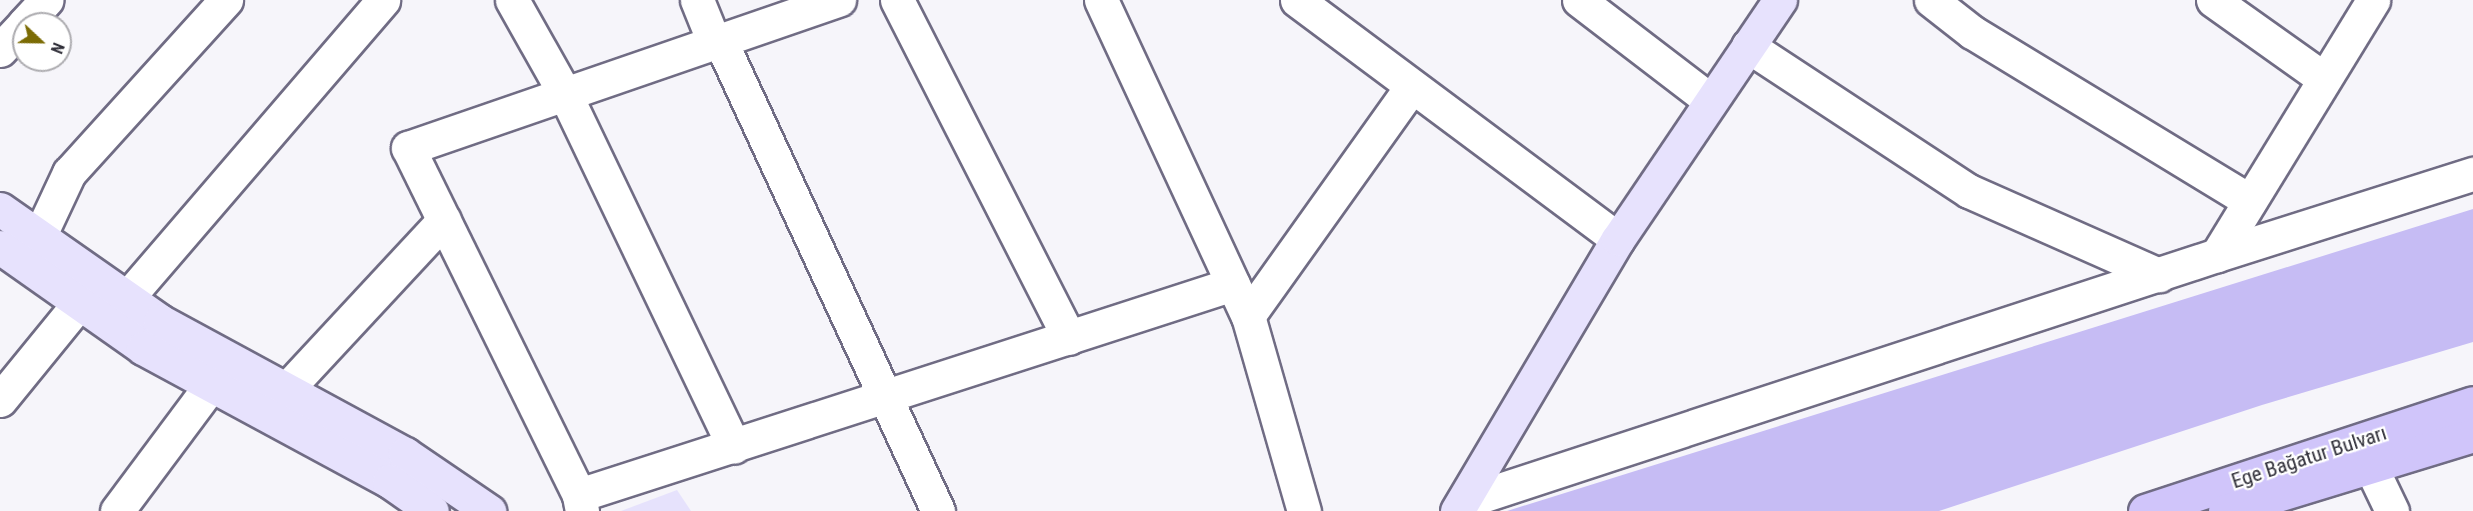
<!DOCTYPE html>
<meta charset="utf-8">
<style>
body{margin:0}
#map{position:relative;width:2473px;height:511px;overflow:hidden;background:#f6f5fa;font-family:"Roboto Condensed",sans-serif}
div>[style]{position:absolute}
.green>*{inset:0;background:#e6e2fc}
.water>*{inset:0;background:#c6bcf4}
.roads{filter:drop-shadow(2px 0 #706c84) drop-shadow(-2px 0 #706c84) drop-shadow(0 2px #706c84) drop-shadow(0 -2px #706c84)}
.minor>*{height:33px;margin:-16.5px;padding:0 16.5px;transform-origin:16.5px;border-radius:16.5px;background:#fff}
.secondary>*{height:33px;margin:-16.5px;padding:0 16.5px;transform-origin:16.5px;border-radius:16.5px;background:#e7e2fd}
.primary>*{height:33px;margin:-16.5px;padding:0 16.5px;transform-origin:16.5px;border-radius:16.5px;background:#d0c5fa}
span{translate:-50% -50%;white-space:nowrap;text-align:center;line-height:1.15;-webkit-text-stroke:4.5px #fff;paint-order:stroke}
.street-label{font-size:21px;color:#31303a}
.north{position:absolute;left:12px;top:12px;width:60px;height:60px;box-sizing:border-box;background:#fff;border:2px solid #adacb0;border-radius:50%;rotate:112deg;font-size:16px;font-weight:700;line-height:24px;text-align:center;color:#31303a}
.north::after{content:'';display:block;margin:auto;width:21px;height:27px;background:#7b6b04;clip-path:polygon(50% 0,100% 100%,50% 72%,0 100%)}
</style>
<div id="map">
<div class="green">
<div style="clip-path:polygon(677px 490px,691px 511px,621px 511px)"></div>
</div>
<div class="water">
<div style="clip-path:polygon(2473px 209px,2473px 342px,2262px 405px,1939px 511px,1507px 511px)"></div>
</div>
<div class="roads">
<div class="minor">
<div style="left:512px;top:0;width:108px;rotate:60.6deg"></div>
<div style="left:565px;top:94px;width:391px;rotate:64.4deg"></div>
<div style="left:697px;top:0;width:45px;rotate:68deg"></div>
<div style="left:897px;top:0;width:379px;rotate:63deg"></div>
<div style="left:1101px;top:0;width:349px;rotate:65.1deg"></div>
<div style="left:1248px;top:316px;width:203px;rotate:74deg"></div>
<div style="left:1297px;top:0;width:400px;rotate:36.7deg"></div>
<div style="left:1579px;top:0;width:166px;rotate:37.4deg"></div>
<div style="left:1931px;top:0;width:52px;rotate:38deg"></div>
<div style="left:1972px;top:32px;width:325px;rotate:31.3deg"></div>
<div style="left:2213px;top:0;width:136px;rotate:35.4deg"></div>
<div style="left:24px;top:24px;width:33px;rotate:-47deg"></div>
<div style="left:720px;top:40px;width:519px;rotate:65.16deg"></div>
<div style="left:1748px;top:46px;width:264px;rotate:33.3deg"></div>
<div style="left:1969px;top:191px;width:208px;rotate:23.9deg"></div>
<div style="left:0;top:50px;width:35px;rotate:-47deg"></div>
<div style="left:39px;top:237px;width:71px;rotate:-64.9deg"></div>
<div style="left:69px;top:173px;width:234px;rotate:-47.8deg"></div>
<div style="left:2217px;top:255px;width:269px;rotate:-17.6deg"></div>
<div style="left:127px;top:298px;width:393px;rotate:-49.3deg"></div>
<div style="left:1248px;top:316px;width:282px;rotate:-54.5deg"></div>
<div style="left:286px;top:390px;width:232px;rotate:-47.1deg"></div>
<div style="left:0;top:400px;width:125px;rotate:-50.8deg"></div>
<div style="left:2370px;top:465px;width:51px;rotate:64.4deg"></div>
<div style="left:579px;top:495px;width:687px;rotate:-17.88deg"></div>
<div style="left:1463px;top:502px;width:793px;rotate:-18.14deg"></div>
<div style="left:2217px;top:255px;width:299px;rotate:-58.5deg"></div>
<div style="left:117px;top:511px;width:157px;rotate:-53.3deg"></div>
<div style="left:582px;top:511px;width:16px;rotate:-101deg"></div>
<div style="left:579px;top:495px;width:387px;rotate:-116.2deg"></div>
<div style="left:408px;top:148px;width:456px;rotate:-19deg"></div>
</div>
<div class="secondary">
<div style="left:0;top:209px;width:195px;rotate:35deg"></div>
<div style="left:160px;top:321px;width:279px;rotate:28.5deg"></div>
<div style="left:405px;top:454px;width:102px;rotate:34.2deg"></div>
<div style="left:0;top:247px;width:175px;rotate:35.2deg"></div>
<div style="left:143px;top:348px;width:280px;rotate:28.4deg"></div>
<div style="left:389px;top:481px;width:52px;rotate:34.9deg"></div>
<div style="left:1457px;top:511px;width:316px;rotate:-59.4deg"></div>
<div style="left:1618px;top:239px;width:289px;rotate:-55.9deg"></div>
</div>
<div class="primary">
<div style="left:2145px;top:511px;width:345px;rotate:-18.2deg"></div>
<div style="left:2225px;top:511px;width:259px;rotate:-17deg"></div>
</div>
</div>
<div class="street-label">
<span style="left:2309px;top:457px;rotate:-18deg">Ege Bağatur Bulvarı</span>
</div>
<div class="north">N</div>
</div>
